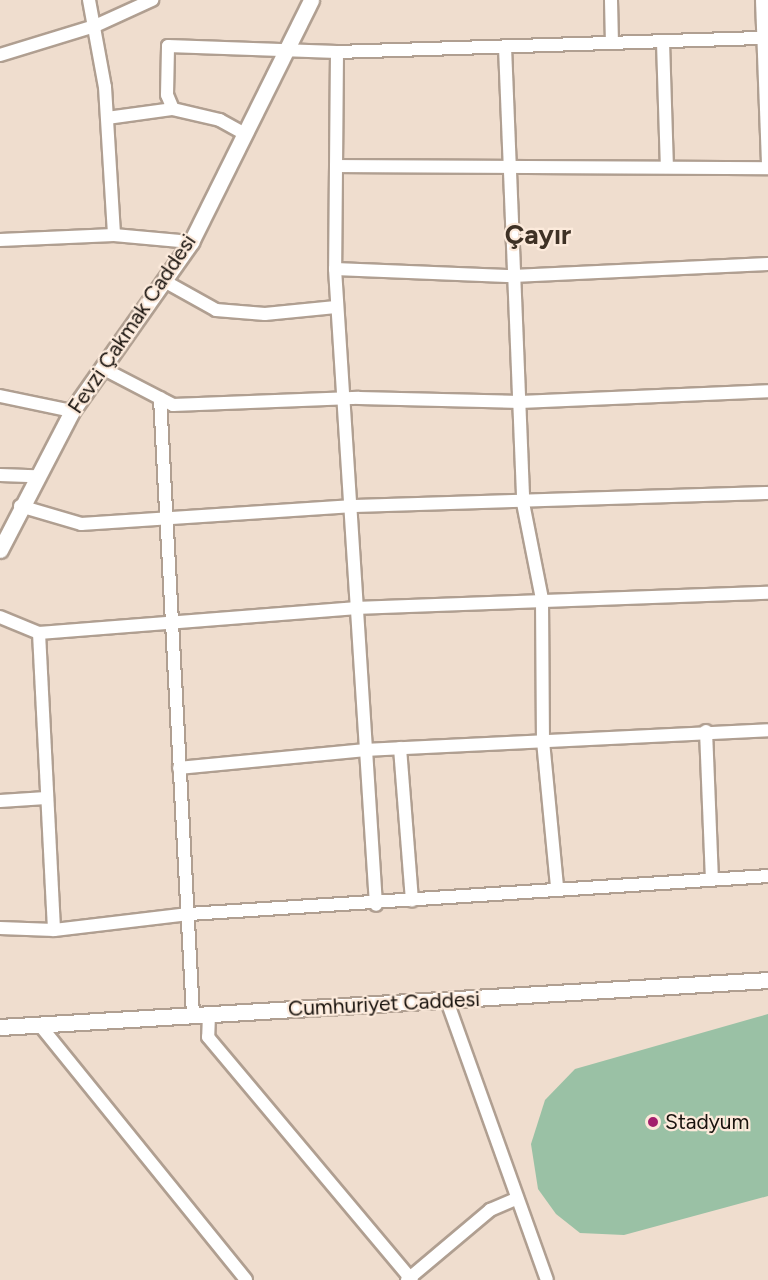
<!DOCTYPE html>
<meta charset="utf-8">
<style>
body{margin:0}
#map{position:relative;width:768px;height:1280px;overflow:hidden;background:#efddce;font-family:Figtree,sans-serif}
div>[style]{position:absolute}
.green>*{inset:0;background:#9ac1a5}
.roads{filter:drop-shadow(2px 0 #b09f91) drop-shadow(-2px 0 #b09f91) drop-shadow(0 2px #b09f91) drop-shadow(0 -2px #b09f91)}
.minor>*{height:12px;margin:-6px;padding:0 6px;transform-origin:6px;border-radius:6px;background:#fff}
.major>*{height:15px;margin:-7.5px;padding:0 7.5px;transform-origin:7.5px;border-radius:7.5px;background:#fff}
.dots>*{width:16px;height:16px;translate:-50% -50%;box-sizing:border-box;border:3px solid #fceadb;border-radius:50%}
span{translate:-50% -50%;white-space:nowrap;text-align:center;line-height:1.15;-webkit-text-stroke:4.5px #fceadb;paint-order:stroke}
.street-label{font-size:21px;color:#19130e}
.poi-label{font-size:21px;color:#19130e}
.left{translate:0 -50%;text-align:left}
.district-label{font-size:27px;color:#3e3125;font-weight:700}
</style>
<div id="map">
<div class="green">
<div style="clip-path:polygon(768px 1014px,768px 1196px,624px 1235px,580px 1233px,556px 1214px,538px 1189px,531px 1144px,545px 1100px,575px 1069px)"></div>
</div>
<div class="roads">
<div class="minor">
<div style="left:89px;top:0;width:88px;rotate:79.6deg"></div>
<div style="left:105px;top:87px;width:148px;rotate:86.5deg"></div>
<div style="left:611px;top:0;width:43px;rotate:88.7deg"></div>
<div style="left:762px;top:0;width:165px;rotate:87.9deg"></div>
<div style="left:663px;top:42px;width:125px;rotate:88.2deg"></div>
<div style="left:505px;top:47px;width:456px;rotate:87.7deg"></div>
<div style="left:523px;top:503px;width:98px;rotate:78.8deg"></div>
<div style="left:542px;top:599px;width:142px;rotate:89.6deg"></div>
<div style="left:543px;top:741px;width:147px;rotate:84.5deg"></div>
<div style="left:337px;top:52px;width:217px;rotate:90.5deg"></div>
<div style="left:335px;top:269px;width:637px;rotate:86.31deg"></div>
<div style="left:0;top:55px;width:99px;rotate:-17deg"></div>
<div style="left:95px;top:26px;width:63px;rotate:-24.5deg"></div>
<div style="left:107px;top:118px;width:67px;rotate:-7.8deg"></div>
<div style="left:245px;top:134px;width:29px;rotate:-151deg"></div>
<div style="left:220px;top:120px;width:48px;rotate:-166.8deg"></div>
<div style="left:173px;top:109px;width:15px;rotate:-113deg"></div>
<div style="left:167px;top:95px;width:49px;rotate:-88.8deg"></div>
<div style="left:168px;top:46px;width:169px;rotate:2deg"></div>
<div style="left:337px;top:52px;width:431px;rotate:-1.9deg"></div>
<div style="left:336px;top:166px;width:432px;rotate:0.3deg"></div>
<div style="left:0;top:240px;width:114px;rotate:-2.5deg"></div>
<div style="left:114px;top:235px;width:77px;rotate:5.2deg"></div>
<div style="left:335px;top:269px;width:178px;rotate:2.3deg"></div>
<div style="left:513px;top:276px;width:255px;rotate:-2.7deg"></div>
<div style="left:166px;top:282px;width:57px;rotate:29.2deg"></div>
<div style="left:216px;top:310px;width:49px;rotate:4.7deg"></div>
<div style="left:265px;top:314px;width:71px;rotate:-5.6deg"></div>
<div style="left:102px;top:368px;width:80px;rotate:27.5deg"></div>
<div style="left:173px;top:405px;width:186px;rotate:-2.2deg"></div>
<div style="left:359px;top:398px;width:161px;rotate:1.4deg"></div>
<div style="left:520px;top:402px;width:248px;rotate:-2.5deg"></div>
<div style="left:0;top:396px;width:74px;rotate:11.8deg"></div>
<div style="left:160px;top:398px;width:619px;rotate:86.94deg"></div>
<div style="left:0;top:475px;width:35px;rotate:2deg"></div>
<div style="left:20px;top:506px;width:64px;rotate:16.4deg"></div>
<div style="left:81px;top:524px;width:273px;rotate:-3.8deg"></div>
<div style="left:353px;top:506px;width:415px;rotate:-1.8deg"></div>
<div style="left:0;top:617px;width:42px;rotate:22.3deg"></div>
<div style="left:39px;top:633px;width:316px;rotate:-4.5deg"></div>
<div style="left:354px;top:608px;width:414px;rotate:-2.1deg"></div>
<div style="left:39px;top:633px;width:297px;rotate:87.1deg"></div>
<div style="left:706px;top:731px;width:148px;rotate:87.7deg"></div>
<div style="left:400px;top:748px;width:153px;rotate:85.5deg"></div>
<div style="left:179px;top:768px;width:187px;rotate:-5.5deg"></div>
<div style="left:365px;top:750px;width:403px;rotate:-2.8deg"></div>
<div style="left:0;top:801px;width:46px;rotate:-3.7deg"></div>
<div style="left:0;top:928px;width:54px;rotate:2.1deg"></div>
<div style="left:54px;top:930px;width:136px;rotate:-6.8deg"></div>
<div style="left:189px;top:914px;width:580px;rotate:-3.75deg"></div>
<div style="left:447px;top:1001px;width:296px;rotate:70.3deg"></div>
<div style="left:209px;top:1014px;width:23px;rotate:92deg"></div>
<div style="left:208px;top:1037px;width:317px;rotate:50deg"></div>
<div style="left:39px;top:1024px;width:329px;rotate:51deg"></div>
<div style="left:407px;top:1280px;width:109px;rotate:-40.1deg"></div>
<div style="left:490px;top:1210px;width:26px;rotate:-23deg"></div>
</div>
<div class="major">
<div style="left:0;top:550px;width:157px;rotate:-62.6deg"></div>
<div style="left:72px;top:411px;width:207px;rotate:-54.8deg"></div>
<div style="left:191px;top:242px;width:270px;rotate:-63.6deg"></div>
<div style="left:0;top:1027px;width:769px;rotate:-3.5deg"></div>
</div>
</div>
<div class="dots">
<div style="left:653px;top:1122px;background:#a31f6d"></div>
</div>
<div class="street-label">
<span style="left:132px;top:324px;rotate:-56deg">Fevzi Çakmak Caddesi</span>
<span style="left:384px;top:1004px;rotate:-3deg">Cumhuriyet Caddesi</span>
</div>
<div class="poi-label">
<span class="left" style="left:665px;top:1122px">Stadyum</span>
</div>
<div class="district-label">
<span style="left:538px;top:235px">Çayır</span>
</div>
</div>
